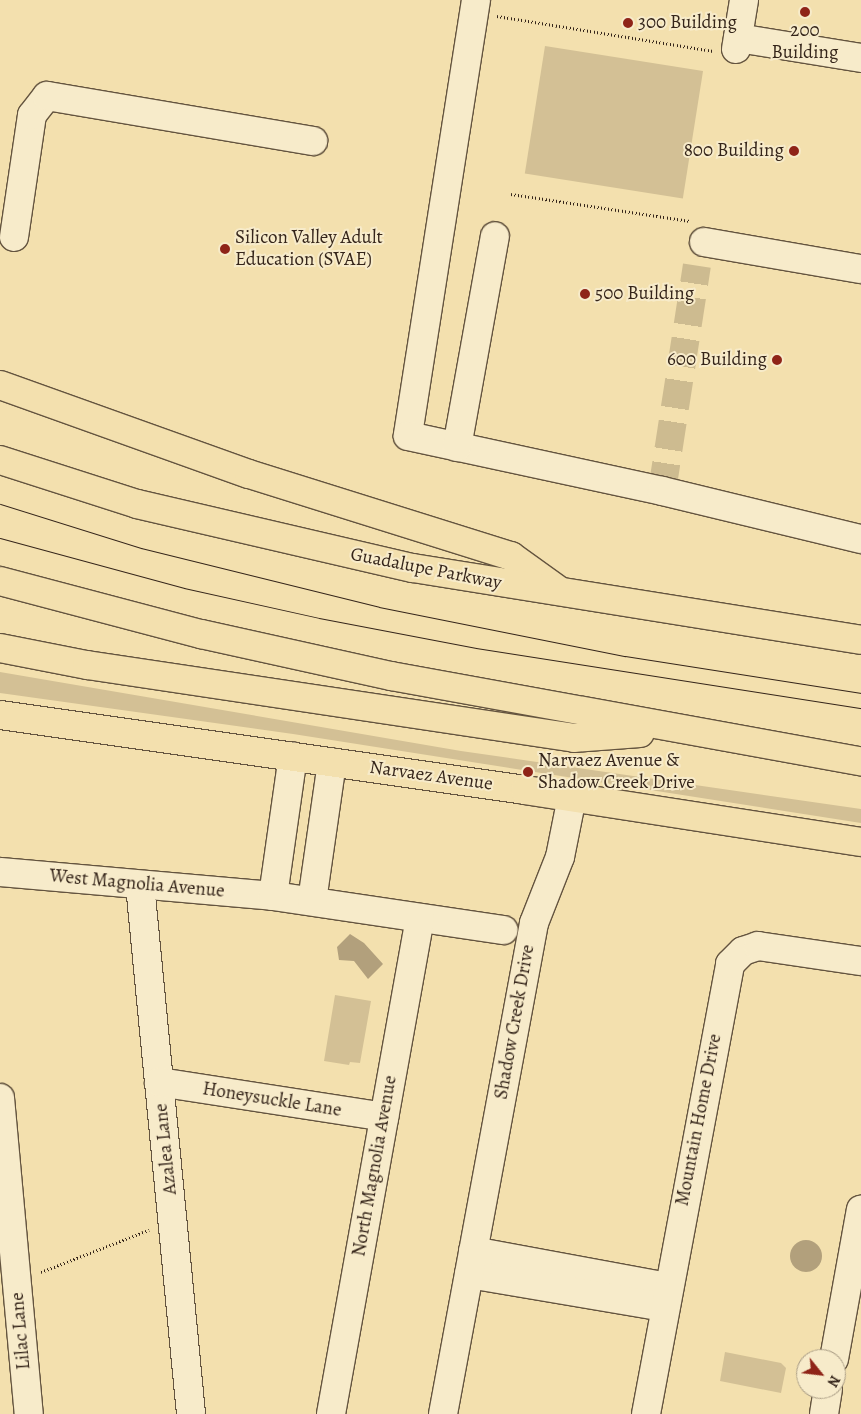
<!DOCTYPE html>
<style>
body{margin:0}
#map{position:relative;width:861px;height:1414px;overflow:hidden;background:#f3e0ae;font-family:Alegreya,serif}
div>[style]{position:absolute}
.green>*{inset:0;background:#d3c095;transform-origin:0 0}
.water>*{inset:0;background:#b2a07c}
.round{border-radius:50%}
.minor-tunnel>*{height:28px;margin-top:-14px;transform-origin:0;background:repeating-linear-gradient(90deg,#cdbb90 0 28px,transparent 0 42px)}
.path>*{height:3px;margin-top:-1.5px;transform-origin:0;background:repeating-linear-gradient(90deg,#35251a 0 1px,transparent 0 3.5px)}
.roads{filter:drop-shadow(1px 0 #64543f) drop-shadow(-1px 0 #64543f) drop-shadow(0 1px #64543f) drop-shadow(0 -1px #64543f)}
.minor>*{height:28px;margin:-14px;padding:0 14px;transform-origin:14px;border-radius:14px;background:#f7ebca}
.major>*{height:28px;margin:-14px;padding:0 14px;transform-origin:14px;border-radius:14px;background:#f3e0ae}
.highway>*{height:28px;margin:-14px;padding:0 14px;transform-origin:14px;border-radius:14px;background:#f3e0ae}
.tram>*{height:1px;margin:-0.5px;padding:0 0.5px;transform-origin:0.5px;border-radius:0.5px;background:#35251a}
.dots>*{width:14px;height:14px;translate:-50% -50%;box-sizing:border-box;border:2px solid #f7ebca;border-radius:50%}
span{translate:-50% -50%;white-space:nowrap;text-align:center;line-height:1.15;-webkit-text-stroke:4px #f7ebca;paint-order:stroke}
.poi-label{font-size:19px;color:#35251a}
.left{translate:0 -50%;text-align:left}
.right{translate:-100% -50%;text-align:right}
.street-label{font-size:19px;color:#35251a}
.north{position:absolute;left:796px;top:1349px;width:50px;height:50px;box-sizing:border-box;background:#f7ebca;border:1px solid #a99c84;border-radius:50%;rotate:119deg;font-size:14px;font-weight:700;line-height:20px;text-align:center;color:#35251a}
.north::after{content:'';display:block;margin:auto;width:18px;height:22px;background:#8f2418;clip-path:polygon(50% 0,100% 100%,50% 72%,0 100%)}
</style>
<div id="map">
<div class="green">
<div style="left:545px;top:46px;width:160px;height:129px;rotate:9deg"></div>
<div style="clip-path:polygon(0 672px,461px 751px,861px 809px,861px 823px,293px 734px,0 693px)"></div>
<div style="clip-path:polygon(335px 995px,371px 1001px,360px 1063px,350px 1062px,349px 1065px,324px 1061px)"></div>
<div style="clip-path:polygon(725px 1352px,781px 1363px,786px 1368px,781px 1393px,720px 1381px)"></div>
</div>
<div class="water">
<div style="clip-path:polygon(350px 934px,364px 943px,383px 964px,368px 979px,354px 961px,339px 960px,337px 947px)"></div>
<div class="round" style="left:790px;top:1240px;width:32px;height:32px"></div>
</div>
<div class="minor-tunnel">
<div style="left:662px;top:491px;width:228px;rotate:-81.2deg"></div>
</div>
<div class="path">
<div style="left:497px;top:16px;width:219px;rotate:9.2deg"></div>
<div style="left:511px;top:194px;width:181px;rotate:8.6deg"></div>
<div style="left:41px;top:1272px;width:116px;rotate:-21.3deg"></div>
</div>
<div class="roads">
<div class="minor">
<div style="left:476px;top:0;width:441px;rotate:98.9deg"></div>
<div style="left:408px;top:436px;width:260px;rotate:12.2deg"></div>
<div style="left:662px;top:491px;width:205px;rotate:13.6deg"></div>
<div style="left:738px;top:38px;width:125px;rotate:9.2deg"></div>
<div style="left:736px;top:49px;width:50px;rotate:-80.7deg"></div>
<div style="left:14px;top:237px;width:123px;rotate:-81.6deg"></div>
<div style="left:32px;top:115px;width:24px;rotate:-52deg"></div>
<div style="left:47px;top:96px;width:270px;rotate:9.6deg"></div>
<div style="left:704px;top:242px;width:159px;rotate:9.8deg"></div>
<div style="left:457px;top:447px;width:214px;rotate:-79.8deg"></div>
<div style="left:0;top:872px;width:274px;rotate:5deg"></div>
<div style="left:273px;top:896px;width:233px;rotate:8.4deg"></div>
<div style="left:140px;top:885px;width:531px;rotate:84.49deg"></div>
<div style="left:273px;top:896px;width:141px;rotate:-81.9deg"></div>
<div style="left:312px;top:901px;width:140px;rotate:-81.8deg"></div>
<div style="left:159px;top:1082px;width:228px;rotate:8.8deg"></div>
<div style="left:0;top:1098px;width:317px;rotate:84.8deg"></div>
<div style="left:473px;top:1251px;width:198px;rotate:10.5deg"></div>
<div style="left:469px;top:1274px;width:199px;rotate:9.6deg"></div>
<div style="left:834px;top:1359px;width:152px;rotate:-79.8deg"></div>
<div style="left:331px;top:1414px;width:504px;rotate:-79.83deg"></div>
<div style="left:443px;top:1414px;width:499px;rotate:-79.5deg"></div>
<div style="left:534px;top:923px;width:71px;rotate:-68.5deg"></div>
<div style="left:560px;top:857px;width:61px;rotate:-78.7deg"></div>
<div style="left:646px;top:1414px;width:458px;rotate:-79.4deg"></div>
<div style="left:730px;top:964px;width:18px;rotate:-45deg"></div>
<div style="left:743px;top:951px;width:16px;rotate:-18deg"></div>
<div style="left:758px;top:946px;width:104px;rotate:8.3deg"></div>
<div style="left:824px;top:1414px;width:25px;rotate:-81deg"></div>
</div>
<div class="major">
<div style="left:0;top:715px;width:530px;rotate:8.13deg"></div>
<div style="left:525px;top:790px;width:340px;rotate:8.8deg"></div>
</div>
<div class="highway">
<div style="left:0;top:385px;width:264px;rotate:19.7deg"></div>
<div style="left:249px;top:474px;width:275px;rotate:17.4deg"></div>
<div style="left:511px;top:556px;width:57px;rotate:35.7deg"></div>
<div style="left:0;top:460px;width:144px;rotate:17.8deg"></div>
<div style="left:137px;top:504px;width:283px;rotate:13.1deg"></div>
<div style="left:413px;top:568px;width:454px;rotate:9.1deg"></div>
<div style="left:0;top:581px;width:208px;rotate:14.8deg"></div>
<div style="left:201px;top:634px;width:195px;rotate:12.5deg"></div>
<div style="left:391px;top:676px;width:478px;rotate:10.3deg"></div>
<div style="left:0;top:648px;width:89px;rotate:11.1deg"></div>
<div style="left:87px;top:665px;width:492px;rotate:8.5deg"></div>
<div style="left:574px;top:738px;width:66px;rotate:-4.3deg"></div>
</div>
</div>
<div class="tram">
<div style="left:0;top:504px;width:148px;rotate:17.3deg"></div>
<div style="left:141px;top:548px;width:245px;rotate:13.9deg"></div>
<div style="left:379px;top:607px;width:251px;rotate:11.3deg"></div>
<div style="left:625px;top:656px;width:239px;rotate:8.9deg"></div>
<div style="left:0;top:538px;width:191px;rotate:15.2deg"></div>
<div style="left:184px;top:588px;width:138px;rotate:12.5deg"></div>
<div style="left:319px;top:618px;width:160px;rotate:10.8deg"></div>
<div style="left:476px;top:648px;width:390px;rotate:8.9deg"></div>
</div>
<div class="dots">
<div style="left:805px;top:12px;background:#8f2418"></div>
<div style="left:628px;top:23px;background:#8f2418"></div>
<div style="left:794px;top:151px;background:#8f2418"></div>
<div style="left:225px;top:249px;background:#8f2418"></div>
<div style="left:585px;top:294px;background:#8f2418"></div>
<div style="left:777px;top:360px;background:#8f2418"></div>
<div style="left:528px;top:772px;background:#8f2418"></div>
</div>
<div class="poi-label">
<span class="left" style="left:638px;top:23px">300 Building</span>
<span style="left:805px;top:42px">200<br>Building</span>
<span class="right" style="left:784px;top:151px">800 Building</span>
<span class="left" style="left:235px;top:249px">Silicon Valley Adult<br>Education (SVAE)</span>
<span class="left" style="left:595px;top:294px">500 Building</span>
<span class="right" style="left:767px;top:360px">600 Building</span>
<span class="left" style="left:538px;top:772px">Narvaez Avenue &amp;<br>Shadow Creek Drive</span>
</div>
<div class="street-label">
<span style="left:426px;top:569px;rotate:11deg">Guadalupe Parkway</span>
<span style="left:431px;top:776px;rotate:8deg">Narvaez Avenue</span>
<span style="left:137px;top:884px;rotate:5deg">West Magnolia Avenue</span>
<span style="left:515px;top:1022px;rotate:-80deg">Shadow Creek Drive</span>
<span style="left:272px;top:1100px;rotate:9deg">Honeysuckle Lane</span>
<span style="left:699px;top:1120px;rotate:-79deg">Mountain Home Drive</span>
<span style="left:166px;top:1149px;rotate:-96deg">Azalea Lane</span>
<span style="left:375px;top:1166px;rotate:-80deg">North Magnolia Avenue</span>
<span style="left:21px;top:1331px;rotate:-95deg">Lilac Lane</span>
</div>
<div class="north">N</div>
</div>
